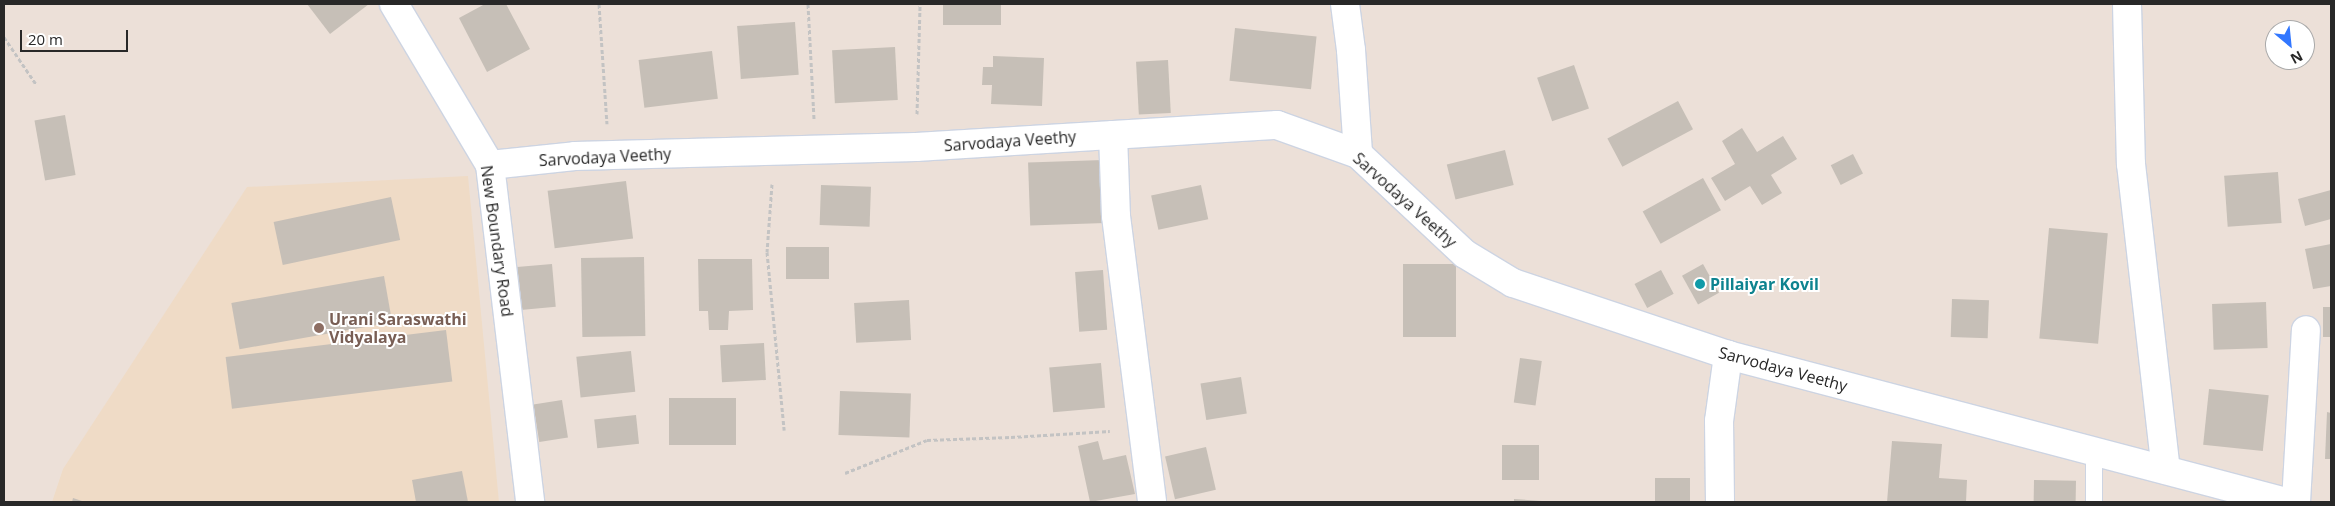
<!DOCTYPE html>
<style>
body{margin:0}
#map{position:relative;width:2335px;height:506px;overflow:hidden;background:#ece0d8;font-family:"Open Sans",sans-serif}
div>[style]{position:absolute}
.education>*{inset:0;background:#efdbc6}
.building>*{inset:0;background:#c6bfb7;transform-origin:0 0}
.path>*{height:3px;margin-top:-1.5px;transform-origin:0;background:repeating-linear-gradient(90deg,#c3c3c3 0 4px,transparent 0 6.5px)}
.roads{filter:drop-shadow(1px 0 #cdd4e2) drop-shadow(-1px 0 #cdd4e2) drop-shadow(0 1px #cdd4e2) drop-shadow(0 -1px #cdd4e2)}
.service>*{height:16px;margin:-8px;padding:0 8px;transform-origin:8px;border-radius:8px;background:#fff}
.minor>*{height:28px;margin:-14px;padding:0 14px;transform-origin:14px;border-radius:14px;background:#fff}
.secondary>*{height:28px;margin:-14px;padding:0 14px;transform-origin:14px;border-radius:14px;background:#fff}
.dots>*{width:14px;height:14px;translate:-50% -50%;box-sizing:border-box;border:2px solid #fff;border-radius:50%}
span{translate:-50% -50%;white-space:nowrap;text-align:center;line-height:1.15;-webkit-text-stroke:4px #fff;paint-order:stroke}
.street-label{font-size:16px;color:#282828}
.culture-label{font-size:16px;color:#0d838f;font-weight:700}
.left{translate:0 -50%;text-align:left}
.education-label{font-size:16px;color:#785e54;font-weight:700}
.frame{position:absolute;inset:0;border:5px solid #282828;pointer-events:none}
.north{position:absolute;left:2265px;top:20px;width:50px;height:50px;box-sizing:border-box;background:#fff;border:1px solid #a9a9a9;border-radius:50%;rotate:152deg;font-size:14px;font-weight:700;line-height:20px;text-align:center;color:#282828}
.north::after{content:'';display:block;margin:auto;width:18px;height:22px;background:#3277ff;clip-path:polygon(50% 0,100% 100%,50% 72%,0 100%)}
.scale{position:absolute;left:20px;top:30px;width:108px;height:22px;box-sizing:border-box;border:2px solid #282828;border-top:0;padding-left:6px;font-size:15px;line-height:18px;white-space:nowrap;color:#282828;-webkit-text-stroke:4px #fff;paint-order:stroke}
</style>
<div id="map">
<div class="education">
<div style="clip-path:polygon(468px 176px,499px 502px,52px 502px,63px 469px,247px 187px)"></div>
</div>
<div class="building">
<div style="clip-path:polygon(307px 4px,369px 4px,330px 34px)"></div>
<div style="clip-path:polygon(485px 4px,506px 4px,530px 49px,487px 72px,459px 18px)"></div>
<div style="left:943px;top:4px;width:58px;height:21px"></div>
<div style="left:795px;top:22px;width:53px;height:58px;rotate:86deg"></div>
<div style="left:1235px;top:28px;width:82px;height:53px;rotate:6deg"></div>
<div style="left:895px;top:47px;width:53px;height:63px;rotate:87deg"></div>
<div style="left:712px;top:51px;width:48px;height:74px;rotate:83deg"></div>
<div style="clip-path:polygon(993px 56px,1044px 58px,1042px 106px,991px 104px,992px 85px,982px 85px,983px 67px,993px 67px)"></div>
<div style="left:1168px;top:60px;width:53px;height:32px;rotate:87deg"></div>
<div style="left:1574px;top:65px;width:46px;height:39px;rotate:71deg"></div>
<div style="left:1678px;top:101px;width:32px;height:80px;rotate:62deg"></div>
<div style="left:65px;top:115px;width:61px;height:31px;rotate:80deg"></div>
<div style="clip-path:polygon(1742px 128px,1757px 152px,1783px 136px,1797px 159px,1771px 175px,1782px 193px,1762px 205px,1750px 186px,1725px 201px,1711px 178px,1735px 164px,1722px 141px)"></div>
<div style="left:1505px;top:150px;width:36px;height:60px;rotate:76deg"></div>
<div style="left:1853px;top:154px;width:22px;height:25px;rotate:63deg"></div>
<div style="left:1103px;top:160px;width:63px;height:75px;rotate:88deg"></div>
<div style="left:2278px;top:172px;width:51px;height:54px;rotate:86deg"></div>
<div style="left:1703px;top:178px;width:37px;height:69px;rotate:61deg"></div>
<div style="left:626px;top:181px;width:58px;height:79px;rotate:83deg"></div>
<div style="left:821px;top:185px;width:50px;height:40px;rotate:2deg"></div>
<div style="left:1201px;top:185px;width:35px;height:51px;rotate:78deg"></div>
<div style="clip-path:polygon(2331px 190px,2331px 219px,2305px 226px,2298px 199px)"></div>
<div style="left:391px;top:197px;width:44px;height:120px;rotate:78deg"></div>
<div style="left:2049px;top:228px;width:59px;height:111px;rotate:5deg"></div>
<div style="clip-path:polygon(2331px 244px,2331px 286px,2313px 289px,2305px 249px)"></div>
<div style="left:786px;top:247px;width:43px;height:32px"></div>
<div style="left:644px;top:257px;width:79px;height:63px;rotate:89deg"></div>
<div style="clip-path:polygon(698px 259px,752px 259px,753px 310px,729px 311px,728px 330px,709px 330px,708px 311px,699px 311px)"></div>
<div style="left:552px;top:264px;width:43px;height:38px;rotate:85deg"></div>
<div style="left:1403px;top:264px;width:53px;height:73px"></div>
<div style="left:1703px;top:264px;width:33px;height:24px;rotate:61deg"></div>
<div style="left:1103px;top:270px;width:60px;height:28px;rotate:86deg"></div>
<div style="left:1661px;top:270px;width:27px;height:30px;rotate:62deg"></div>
<div style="left:384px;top:276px;width:47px;height:155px;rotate:80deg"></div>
<div style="left:1952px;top:299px;width:37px;height:38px;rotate:2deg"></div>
<div style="left:909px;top:300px;width:40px;height:55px;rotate:87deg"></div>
<div style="left:2266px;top:302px;width:46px;height:54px;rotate:88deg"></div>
<div style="left:2323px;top:307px;width:8px;height:30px"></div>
<div style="left:446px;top:330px;width:52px;height:222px;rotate:83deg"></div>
<div style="left:764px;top:343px;width:37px;height:44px;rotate:87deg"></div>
<div style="left:631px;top:351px;width:41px;height:55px;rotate:84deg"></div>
<div style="left:1520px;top:358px;width:22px;height:45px;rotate:8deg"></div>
<div style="left:1101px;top:363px;width:45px;height:52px;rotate:85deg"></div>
<div style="left:1241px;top:377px;width:37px;height:41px;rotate:81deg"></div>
<div style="left:2209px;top:389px;width:60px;height:56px;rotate:6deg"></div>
<div style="left:840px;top:391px;width:71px;height:44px;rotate:2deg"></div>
<div style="left:669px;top:398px;width:67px;height:47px"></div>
<div style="left:562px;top:400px;width:38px;height:29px;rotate:81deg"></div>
<div style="clip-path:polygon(2327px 412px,2331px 413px,2331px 459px,2325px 459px)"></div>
<div style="left:636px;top:415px;width:29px;height:42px;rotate:84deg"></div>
<div style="clip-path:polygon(1098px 441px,1103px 460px,1126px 455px,1135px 494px,1090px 502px,1078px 446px)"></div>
<div style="clip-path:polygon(1892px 441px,1942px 444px,1939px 478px,1967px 480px,1966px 502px,1887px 502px)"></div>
<div style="left:1539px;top:445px;width:35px;height:37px;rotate:90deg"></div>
<div style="left:1206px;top:447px;width:44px;height:42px;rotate:77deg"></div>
<div style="clip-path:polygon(462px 471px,468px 502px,416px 502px,412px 480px)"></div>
<div style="left:1690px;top:478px;width:24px;height:35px;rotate:90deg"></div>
<div style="left:2034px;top:480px;width:42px;height:22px;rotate:1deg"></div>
<div style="clip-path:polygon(73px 498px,85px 502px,72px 502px)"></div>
<div style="clip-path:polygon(1514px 499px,1542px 501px,1542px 502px,1514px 502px)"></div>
</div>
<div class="path">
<div style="left:599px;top:4px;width:120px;rotate:86.2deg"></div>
<div style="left:808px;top:4px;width:115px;rotate:87deg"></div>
<div style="left:4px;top:37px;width:57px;rotate:55.8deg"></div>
<div style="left:917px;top:114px;width:110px;rotate:-88.4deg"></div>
<div style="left:772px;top:184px;width:68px;rotate:94.2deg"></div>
<div style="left:767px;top:252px;width:179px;rotate:84.5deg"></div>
<div style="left:845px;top:473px;width:88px;rotate:-21.9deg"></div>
<div style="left:927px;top:440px;width:84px;rotate:-2deg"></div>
<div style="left:1011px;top:437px;width:99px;rotate:-3.5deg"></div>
</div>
<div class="roads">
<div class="service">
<div style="left:2094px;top:502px;width:50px;rotate:-90deg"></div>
</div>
<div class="minor">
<div style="left:1345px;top:4px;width:46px;rotate:82.6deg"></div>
<div style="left:1351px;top:50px;width:104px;rotate:86.1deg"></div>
<div style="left:2127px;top:4px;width:160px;rotate:88.6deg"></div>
<div style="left:2131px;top:164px;width:308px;rotate:83.5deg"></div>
<div style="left:1113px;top:135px;width:81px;rotate:87.9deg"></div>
<div style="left:1116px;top:216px;width:288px;rotate:82.8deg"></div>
<div style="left:490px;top:165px;width:85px;rotate:-6deg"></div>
<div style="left:575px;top:156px;width:341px;rotate:-1.5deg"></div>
<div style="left:916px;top:147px;width:362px;rotate:-3.5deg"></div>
<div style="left:1277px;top:125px;width:86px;rotate:19.7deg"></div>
<div style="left:1358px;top:154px;width:146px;rotate:43.1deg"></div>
<div style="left:1465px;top:254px;width:56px;rotate:31.1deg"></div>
<div style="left:1513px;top:283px;width:227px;rotate:18.5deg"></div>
<div style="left:1728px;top:355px;width:577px;rotate:14.76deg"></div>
<div style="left:1720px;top:502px;width:81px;rotate:-90.7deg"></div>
<div style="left:1719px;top:421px;width:67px;rotate:-82.2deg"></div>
<div style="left:2296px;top:502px;width:172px;rotate:-86.7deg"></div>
</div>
<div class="secondary">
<div style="left:394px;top:4px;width:187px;rotate:59.2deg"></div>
<div style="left:490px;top:165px;width:339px;rotate:83.2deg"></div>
</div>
</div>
<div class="dots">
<div style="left:1700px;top:284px;background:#0f9aa8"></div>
<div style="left:319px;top:328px;background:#8d6e63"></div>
</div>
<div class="street-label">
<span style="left:1010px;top:141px;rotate:-4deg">Sarvodaya Veethy</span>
<span style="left:605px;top:157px;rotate:-3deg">Sarvodaya Veethy</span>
<span style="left:1405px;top:200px;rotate:42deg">Sarvodaya Veethy</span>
<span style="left:497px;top:241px;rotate:82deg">New Boundary Road</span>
<span style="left:1783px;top:369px;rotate:15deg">Sarvodaya Veethy</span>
</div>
<div class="culture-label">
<span class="left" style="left:1710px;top:284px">Pillaiyar Kovil</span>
</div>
<div class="education-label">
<span class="left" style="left:329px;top:328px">Urani Saraswathi<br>Vidyalaya</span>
</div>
<div class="frame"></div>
<div class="north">N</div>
<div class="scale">20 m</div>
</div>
